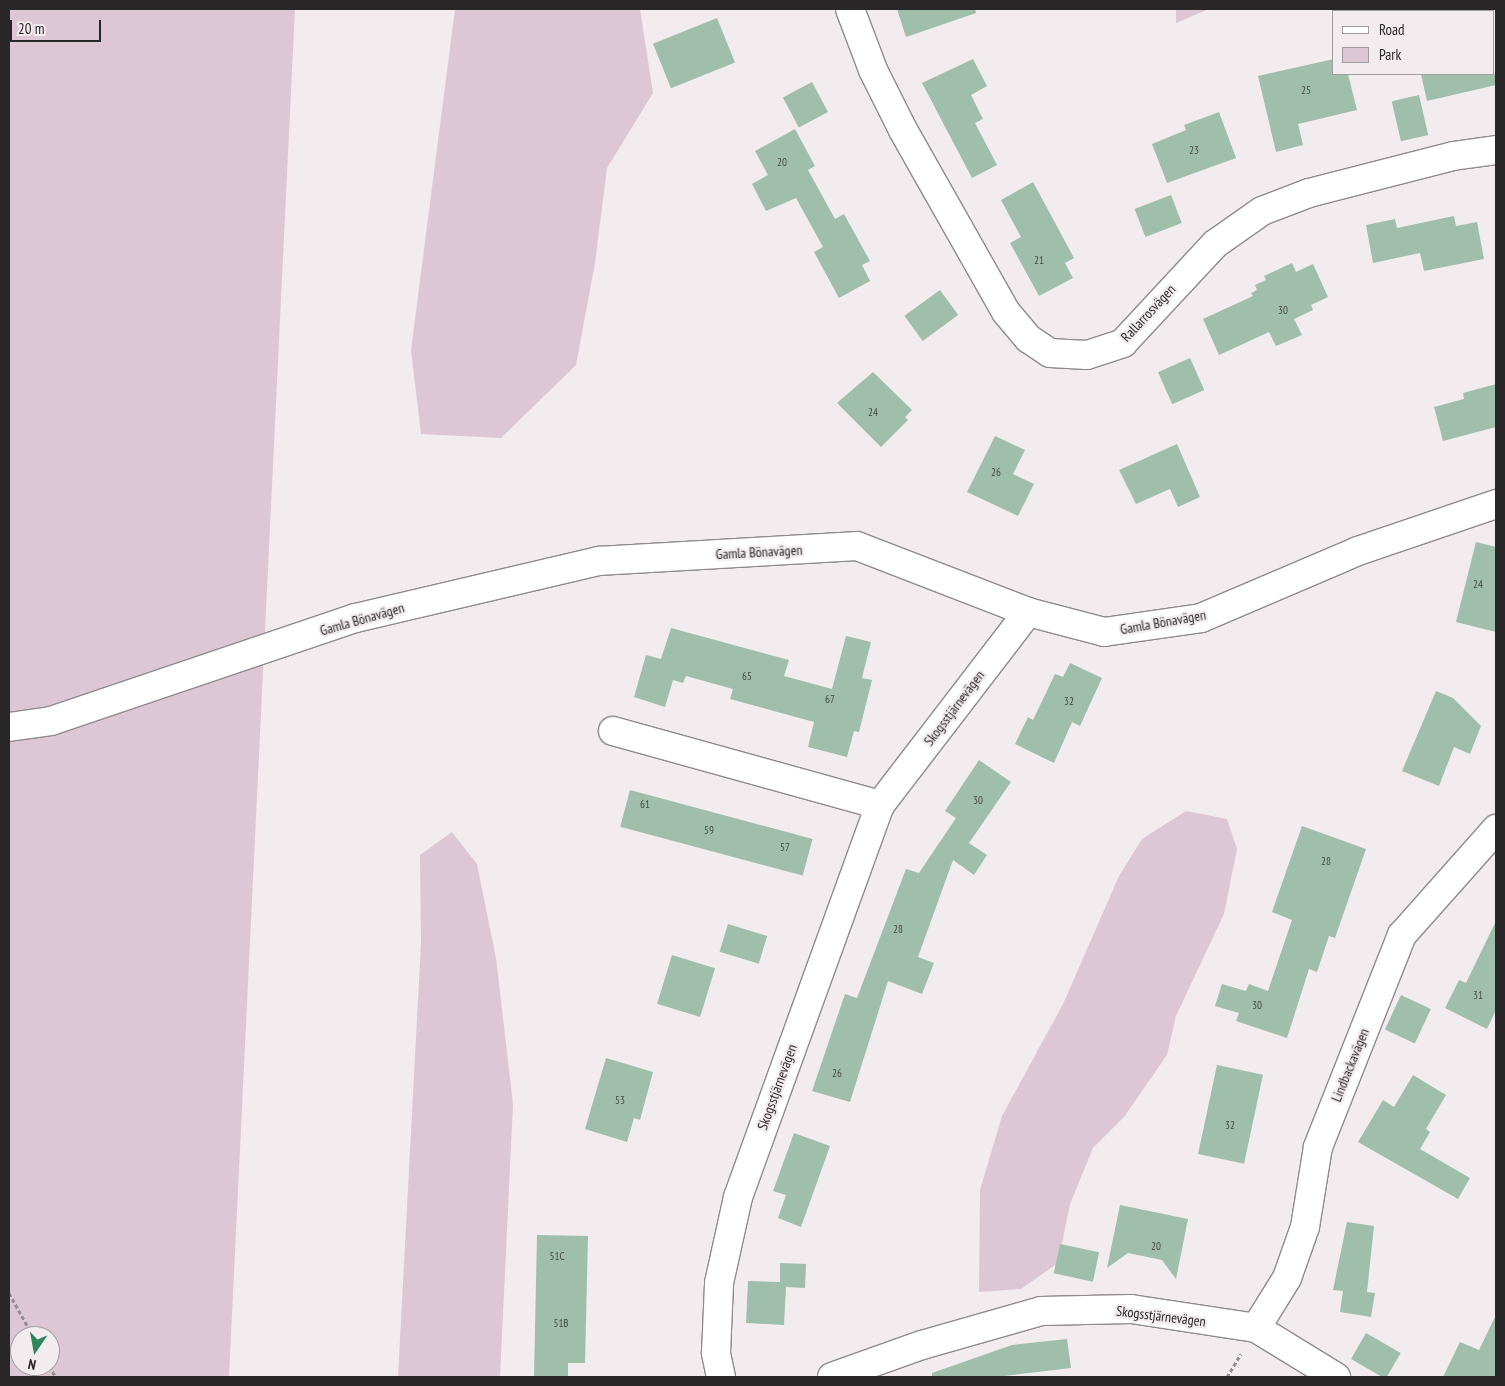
<!DOCTYPE html>
<meta charset="utf-8">
<style>
body{margin:0}
#map{position:relative;width:1505px;height:1386px;overflow:hidden;background:#f2ecef;font-family:"PT Sans Narrow",sans-serif}
div>[style]{position:absolute}
.green>*{inset:0;background:#ddc7d5}
.building>*{inset:0;background:#9fbeab;transform-origin:0 0}
.path>*{height:3px;margin-top:-1.5px;transform-origin:0;background:repeating-linear-gradient(90deg,#928e90 0 4px,transparent 0 6.5px)}
.roads{filter:drop-shadow(1px 0 #8f8a8d) drop-shadow(-1px 0 #8f8a8d) drop-shadow(0 1px #8f8a8d) drop-shadow(0 -1px #8f8a8d)}
.minor>*{height:28px;margin:-14px;padding:0 14px;transform-origin:14px;border-radius:14px;background:#fff}
span{translate:-50% -50%;white-space:nowrap;text-align:center;line-height:1.15;-webkit-text-stroke:4.5px #f2ecef;paint-order:stroke}
.number-label{font-size:11px;color:#464c48}
.number-label span{-webkit-text-stroke-width:0}
.street-label{font-size:14px;color:#282627}
.frame{position:absolute;inset:0;border:10px solid #282627;pointer-events:none}
.legend{position:absolute;left:1332px;top:10px;width:162px;height:65px;box-sizing:border-box;background:#f2ecef;border:1px solid #a19d9f;margin:0;padding:6px 9px;list-style:none;font-size:15px;color:#282627}
.legend li{display:flex;align-items:center;gap:10px;height:25px}
.legend b{width:25px;border:1px solid #a19d9f}
.north{position:absolute;left:10px;top:1326px;width:50px;height:50px;box-sizing:border-box;background:#f2ecef;border:1px solid #a19d9f;border-radius:50%;rotate:192deg;font-size:14px;font-weight:700;line-height:20px;text-align:center;color:#282627}
.north::after{content:'';display:block;margin:auto;width:18px;height:22px;background:#30875b;clip-path:polygon(50% 0,100% 100%,50% 72%,0 100%)}
.scale{position:absolute;left:10px;top:20px;width:91px;height:22px;box-sizing:border-box;border:2px solid #282627;border-top:0;padding-left:6px;font-size:15px;line-height:18px;white-space:nowrap;color:#282627;-webkit-text-stroke:4px #f2ecef;paint-order:stroke}
</style>
<div id="map">
<div class="green">
<div style="clip-path:polygon(evenodd,9px 9px,295px 9px,229px 1377px,9px 1377px,9px 9px,20px 1336px,50px 1336px,50px 1366px,20px 1366px,20px 1336px)"></div>
<div style="clip-path:polygon(455px 9px,640px 9px,653px 93px,607px 168px,595px 263px,576px 365px,501px 438px,421px 434px,411px 350px)"></div>
<div style="clip-path:polygon(1176px 9px,1209px 9px,1176px 23px)"></div>
<div style="clip-path:polygon(1186px 811px,1227px 819px,1237px 849px,1224px 914px,1176px 1016px,1167px 1055px,1124px 1117px,1093px 1148px,1070px 1204px,1058px 1263px,1021px 1289px,979px 1292px,980px 1190px,1002px 1116px,1063px 1004px,1119px 876px,1142px 839px)"></div>
<div style="clip-path:polygon(452px 832px,477px 864px,496px 958px,513px 1104px,500px 1377px,398px 1377px,421px 943px,420px 855px)"></div>
</div>
<div class="building">
<div style="clip-path:polygon(897px 9px,975px 9px,976px 13px,906px 37px)"></div>
<div style="left:717px;top:18px;width:48px;height:69px;rotate:68deg"></div>
<div style="clip-path:polygon(973px 59px,987px 86px,971px 95px,983px 119px,975px 123px,997px 165px,972px 178px,922px 83px)"></div>
<div style="clip-path:polygon(1334px 59px,1334px 74px,1348px 74px,1357px 110px,1298px 124px,1303px 145px,1276px 152px,1258px 76px)"></div>
<div style="clip-path:polygon(1421px 74px,1496px 74px,1496px 85px,1427px 101px)"></div>
<div style="left:812px;top:82px;width:34px;height:33px;rotate:62deg"></div>
<div style="left:1419px;top:95px;width:41px;height:28px;rotate:77deg"></div>
<div style="clip-path:polygon(1219px 112px,1236px 158px,1167px 183px,1152px 144px,1186px 130px,1184px 125px)"></div>
<div style="clip-path:polygon(795px 129px,815px 166px,808px 170px,835px 219px,844px 214px,870px 261px,862px 265px,870px 281px,839px 298px,814px 252px,823px 247px,796px 198px,766px 211px,752px 184px,768px 175px,755px 151px)"></div>
<div style="clip-path:polygon(1033px 182px,1074px 258px,1065px 263px,1073px 278px,1039px 296px,1010px 243px,1021px 237px,1001px 200px)"></div>
<div style="left:1171px;top:195px;width:30px;height:39px;rotate:69deg"></div>
<div style="clip-path:polygon(1454px 216px,1456px 226px,1477px 222px,1484px 259px,1424px 271px,1420px 253px,1373px 263px,1366px 225px,1395px 219px,1397px 228px)"></div>
<div style="clip-path:polygon(1292px 263px,1296px 272px,1313px 264px,1328px 297px,1311px 305px,1313px 310px,1294px 319px,1302px 335px,1276px 346px,1269px 332px,1219px 355px,1203px 319px,1253px 296px,1251px 293px,1257px 290px,1255px 285px,1266px 280px,1264px 276px)"></div>
<div style="left:940px;top:290px;width:31px;height:44px;rotate:54deg"></div>
<div style="left:1190px;top:358px;width:35px;height:35px;rotate:66deg"></div>
<div style="clip-path:polygon(873px 372px,912px 410px,905px 417px,908px 420px,881px 447px,837px 403px)"></div>
<div style="clip-path:polygon(1496px 384px,1496px 427px,1443px 441px,1434px 407px,1464px 399px,1463px 393px)"></div>
<div style="clip-path:polygon(995px 436px,1025px 450px,1013px 474px,1034px 484px,1018px 516px,967px 492px)"></div>
<div style="clip-path:polygon(1177px 444px,1200px 497px,1178px 507px,1170px 489px,1136px 504px,1119px 470px)"></div>
<div style="clip-path:polygon(1476px 542px,1496px 547px,1496px 632px,1456px 622px)"></div>
<div style="clip-path:polygon(671px 628px,789px 660px,784px 676px,832px 689px,846px 636px,871px 642px,862px 678px,872px 680px,859px 732px,854px 731px,847px 757px,808px 747px,814px 722px,730px 699px,733px 689px,686px 676px,683px 683px,673px 680px,665px 707px,634px 697px,646px 655px,661px 659px)"></div>
<div style="clip-path:polygon(1070px 663px,1102px 678px,1080px 726px,1072px 722px,1054px 763px,1015px 744px,1028px 717px,1033px 720px,1055px 674px,1063px 677px)"></div>
<div style="clip-path:polygon(1436px 691px,1453px 698px,1481px 726px,1470px 754px,1454px 747px,1439px 786px,1402px 771px)"></div>
<div style="clip-path:polygon(979px 760px,1011px 782px,969px 843px,987px 855px,974px 875px,953px 860px,918px 957px,934px 963px,922px 994px,888px 981px,850px 1102px,812px 1091px,845px 994px,857px 998px,906px 869px,919px 873px,956px 818px,945px 811px)"></div>
<div style="left:630px;top:790px;width:189px;height:38px;rotate:15deg"></div>
<div style="clip-path:polygon(1302px 826px,1366px 849px,1335px 938px,1329px 936px,1317px 972px,1309px 969px,1287px 1038px,1236px 1021px,1239px 1013px,1215px 1006px,1222px 984px,1246px 991px,1249px 984px,1268px 991px,1292px 920px,1272px 912px)"></div>
<div style="clip-path:polygon(1496px 921px,1496px 1010px,1487px 1029px,1445px 1008px,1459px 980px,1466px 983px)"></div>
<div style="left:728px;top:924px;width:41px;height:29px;rotate:17deg"></div>
<div style="left:672px;top:955px;width:45px;height:51px;rotate:17deg"></div>
<div style="left:1401px;top:995px;width:33px;height:38px;rotate:25deg"></div>
<div style="clip-path:polygon(606px 1058px,653px 1072px,640px 1120px,634px 1118px,627px 1142px,585px 1129px)"></div>
<div style="left:1217px;top:1065px;width:47px;height:91px;rotate:12deg"></div>
<div style="clip-path:polygon(1413px 1075px,1446px 1095px,1426px 1129px,1430px 1132px,1420px 1149px,1470px 1178px,1458px 1199px,1358px 1142px,1383px 1100px,1394px 1107px)"></div>
<div style="clip-path:polygon(794px 1133px,830px 1146px,801px 1227px,778px 1218px,786px 1195px,773px 1191px)"></div>
<div style="clip-path:polygon(1120px 1205px,1188px 1219px,1176px 1279px,1162px 1260px,1128px 1253px,1107px 1268px)"></div>
<div style="clip-path:polygon(1347px 1222px,1374px 1226px,1367px 1292px,1375px 1293px,1371px 1317px,1340px 1312px,1343px 1291px,1333px 1290px)"></div>
<div style="clip-path:polygon(537px 1235px,588px 1236px,585px 1363px,568px 1363px,568px 1377px,534px 1377px)"></div>
<div style="left:1060px;top:1244px;width:40px;height:30px;rotate:12deg"></div>
<div style="clip-path:polygon(780px 1263px,806px 1264px,805px 1288px,786px 1287px,784px 1325px,746px 1323px,748px 1281px,780px 1282px)"></div>
<div style="clip-path:polygon(1496px 1315px,1496px 1377px,1443px 1377px,1460px 1342px,1479px 1350px)"></div>
<div style="left:1366px;top:1333px;width:40px;height:30px;rotate:30deg"></div>
<div style="clip-path:polygon(1067px 1339px,1071px 1368px,996px 1377px,932px 1377px,932px 1373px,1012px 1345px)"></div>
</div>
<div class="path">
<div style="left:9px;top:1293px;width:49px;rotate:60.8deg"></div>
<div style="left:49px;top:1366px;width:13px;rotate:58deg"></div>
<div style="left:1227px;top:1377px;width:27px;rotate:-59deg"></div>
</div>
<div class="roads">
<div class="minor">
<div style="left:850px;top:9px;width:65px;rotate:69.3deg"></div>
<div style="left:873px;top:70px;width:67px;rotate:63.4deg"></div>
<div style="left:903px;top:130px;width:209px;rotate:60.5deg"></div>
<div style="left:1006px;top:312px;width:35px;rotate:50deg"></div>
<div style="left:1029px;top:339px;width:25px;rotate:34deg"></div>
<div style="left:1050px;top:353px;width:37px;rotate:3deg"></div>
<div style="left:1087px;top:355px;width:38px;rotate:-18deg"></div>
<div style="left:1123px;top:343px;width:135px;rotate:-47.1deg"></div>
<div style="left:1215px;top:244px;width:57px;rotate:-35.1deg"></div>
<div style="left:1262px;top:211px;width:50px;rotate:-21deg"></div>
<div style="left:1309px;top:193px;width:149px;rotate:-14.4deg"></div>
<div style="left:1453px;top:156px;width:43px;rotate:-7.9deg"></div>
<div style="left:9px;top:727px;width:42px;rotate:-8.1deg"></div>
<div style="left:51px;top:721px;width:322px;rotate:-18.7deg"></div>
<div style="left:356px;top:618px;width:250px;rotate:-13.2deg"></div>
<div style="left:599px;top:561px;width:258px;rotate:-3.3deg"></div>
<div style="left:857px;top:546px;width:183px;rotate:21.1deg"></div>
<div style="left:1028px;top:612px;width:79px;rotate:14.7deg"></div>
<div style="left:1104px;top:632px;width:98px;rotate:-8.2deg"></div>
<div style="left:1201px;top:618px;width:171px;rotate:-23.1deg"></div>
<div style="left:1358px;top:551px;width:146px;rotate:-18.8deg"></div>
<div style="left:613px;top:731px;width:277px;rotate:15.5deg"></div>
<div style="left:1256px;top:1328px;width:59px;rotate:-58.2deg"></div>
<div style="left:1287px;top:1278px;width:54px;rotate:-70.6deg"></div>
<div style="left:1305px;top:1227px;width:81px;rotate:-80.8deg"></div>
<div style="left:1318px;top:1147px;width:228px;rotate:-68.4deg"></div>
<div style="left:1402px;top:935px;width:142px;rotate:-48.4deg"></div>
<div style="left:721px;top:1377px;width:25px;rotate:-102deg"></div>
<div style="left:716px;top:1353px;width:70px;rotate:-87.5deg"></div>
<div style="left:719px;top:1283px;width:88px;rotate:-77.5deg"></div>
<div style="left:738px;top:1197px;width:417px;rotate:-70.1deg"></div>
<div style="left:880px;top:805px;width:243px;rotate:-52.5deg"></div>
<div style="left:832px;top:1377px;width:96px;rotate:-19.6deg"></div>
<div style="left:922px;top:1345px;width:124px;rotate:-15.9deg"></div>
<div style="left:1041px;top:1311px;width:90px;rotate:-1.3deg"></div>
<div style="left:1131px;top:1309px;width:126px;rotate:8.6deg"></div>
<div style="left:1256px;top:1328px;width:94px;rotate:31.5deg"></div>
</div>
</div>
<div class="number-label">
<span style="left:1306px;top:90px">25</span>
<span style="left:1194px;top:150px">23</span>
<span style="left:782px;top:162px">20</span>
<span style="left:1039px;top:260px">21</span>
<span style="left:1283px;top:310px">30</span>
<span style="left:873px;top:412px">24</span>
<span style="left:996px;top:472px">26</span>
<span style="left:1478px;top:584px">24</span>
<span style="left:747px;top:676px">65</span>
<span style="left:830px;top:699px">67</span>
<span style="left:1069px;top:701px">32</span>
<span style="left:978px;top:800px">30</span>
<span style="left:645px;top:804px">61</span>
<span style="left:709px;top:830px">59</span>
<span style="left:785px;top:847px">57</span>
<span style="left:1326px;top:861px">28</span>
<span style="left:898px;top:929px">28</span>
<span style="left:1478px;top:995px">31</span>
<span style="left:1257px;top:1005px">30</span>
<span style="left:837px;top:1073px">26</span>
<span style="left:620px;top:1100px">53</span>
<span style="left:1230px;top:1125px">32</span>
<span style="left:1156px;top:1246px">20</span>
<span style="left:557px;top:1256px">51C</span>
<span style="left:561px;top:1323px">51B</span>
</div>
<div class="street-label">
<span style="left:1148px;top:313px;rotate:-47deg">Rallarrosvägen</span>
<span style="left:759px;top:552px;rotate:-3deg">Gamla Bönavägen</span>
<span style="left:362px;top:619px;rotate:-16deg">Gamla Bönavägen</span>
<span style="left:1163px;top:622px;rotate:-10deg">Gamla Bönavägen</span>
<span style="left:954px;top:708px;rotate:-53deg">Skogsstjärnevägen</span>
<span style="left:1350px;top:1065px;rotate:-68deg">Lindbackavägen</span>
<span style="left:777px;top:1087px;rotate:-70deg">Skogsstjärnevägen</span>
<span style="left:1161px;top:1316px;rotate:7deg">Skogsstjärnevägen</span>
</div>
<div class="frame"></div>
<ul class="legend">
<li><b style="height:6px;background:#fff"></b>Road</li>
<li><b style="height:14px;background:#ddc7d5"></b>Park</li>
</ul>
<div class="north">N</div>
<div class="scale">20 m</div>
</div>
